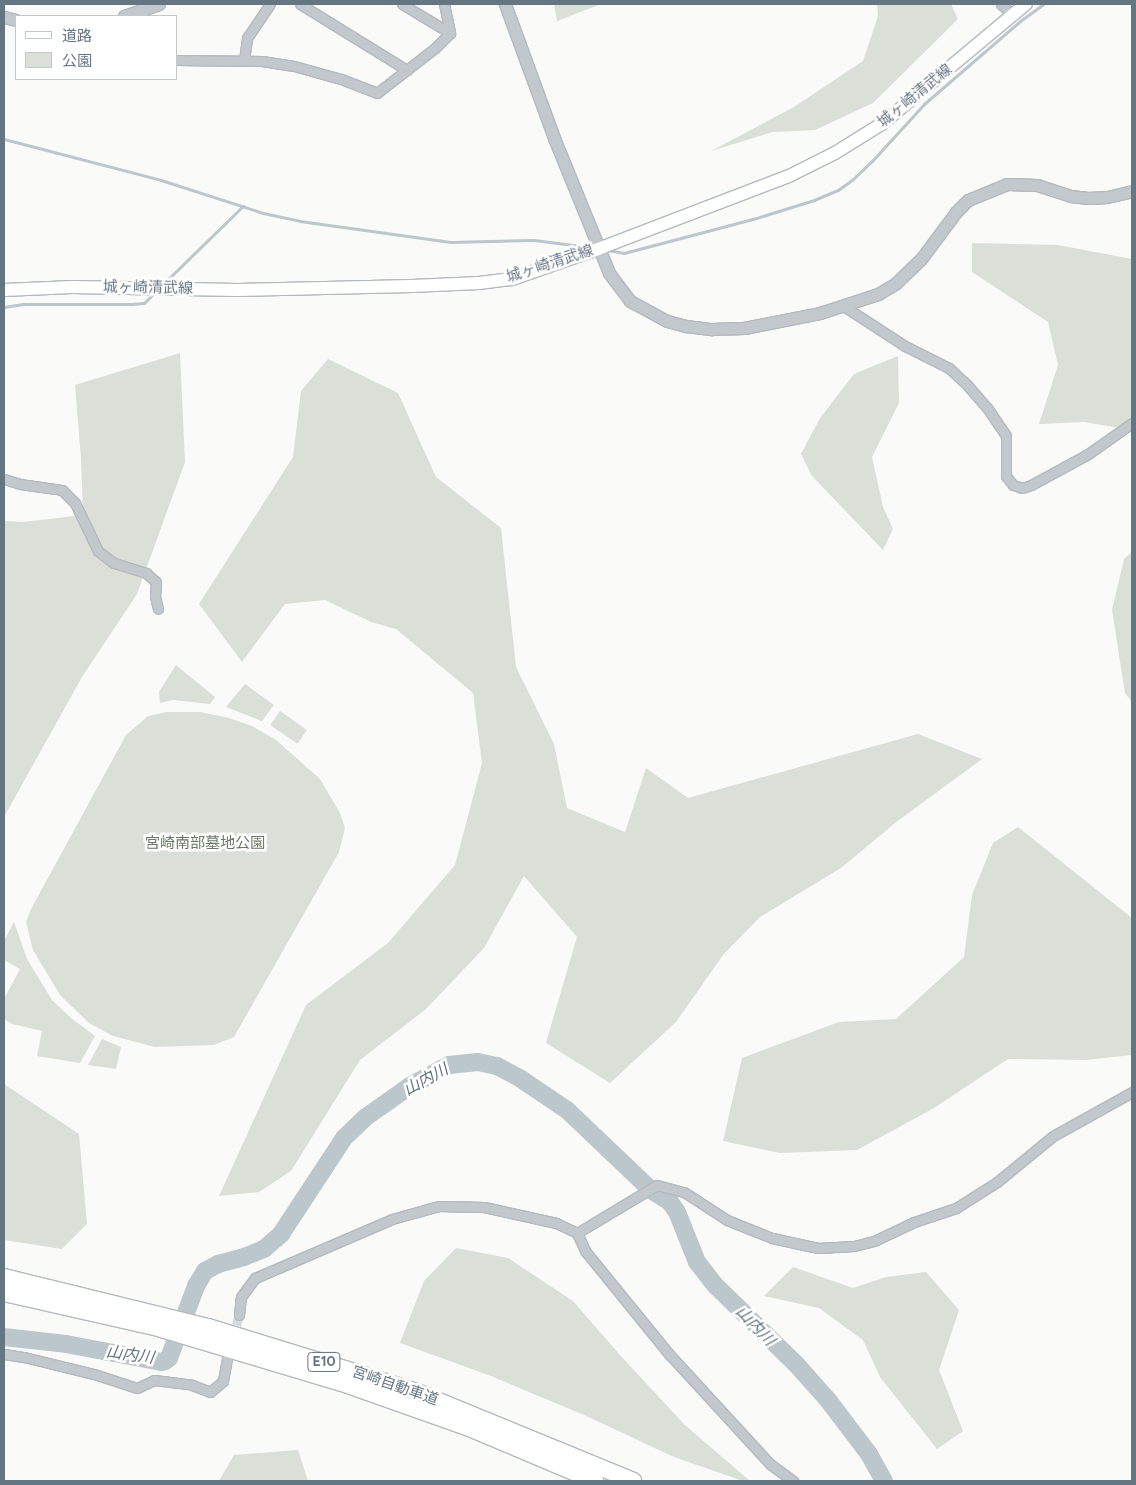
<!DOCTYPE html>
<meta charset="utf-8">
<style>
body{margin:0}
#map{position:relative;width:1136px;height:1485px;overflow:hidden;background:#fafaf8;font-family:Figtree,"Noto Sans JP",sans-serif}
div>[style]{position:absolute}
.green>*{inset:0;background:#dadfd7;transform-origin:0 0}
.stream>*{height:3px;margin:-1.5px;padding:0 1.5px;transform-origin:1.5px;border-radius:1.5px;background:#bbc7cb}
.river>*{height:18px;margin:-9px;padding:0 9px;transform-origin:9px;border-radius:9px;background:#bbc7cb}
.minor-tunnel>*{height:9px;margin-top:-4.5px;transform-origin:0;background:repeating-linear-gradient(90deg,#d5d9db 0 9px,transparent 0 13.5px)}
.roads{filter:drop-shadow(1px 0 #b3babf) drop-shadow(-1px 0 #b3babf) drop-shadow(0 1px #b3babf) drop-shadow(0 -1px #b3babf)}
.minor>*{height:9px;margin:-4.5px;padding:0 4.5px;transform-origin:4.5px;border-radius:4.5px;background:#c3c8cc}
.tertiary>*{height:11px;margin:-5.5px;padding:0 5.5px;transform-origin:5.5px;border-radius:5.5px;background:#c3c8cc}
.secondary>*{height:12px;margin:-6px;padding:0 6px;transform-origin:6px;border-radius:6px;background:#fff}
.motorway>*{height:16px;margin:-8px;padding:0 8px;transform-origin:8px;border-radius:8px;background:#fff}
span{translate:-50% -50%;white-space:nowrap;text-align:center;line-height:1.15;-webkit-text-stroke:5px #fff;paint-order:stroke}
.shield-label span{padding:1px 4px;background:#fff;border:1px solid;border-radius:4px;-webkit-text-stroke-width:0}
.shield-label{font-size:14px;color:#657683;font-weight:700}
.street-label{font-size:15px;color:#657683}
.park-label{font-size:15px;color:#687a64}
.water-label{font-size:16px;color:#60757c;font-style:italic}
.frame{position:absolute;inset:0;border:5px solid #657683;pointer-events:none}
.legend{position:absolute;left:15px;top:15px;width:162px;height:65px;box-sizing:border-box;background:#fff;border:1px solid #c1c8cd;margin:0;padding:6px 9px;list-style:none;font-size:15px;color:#657683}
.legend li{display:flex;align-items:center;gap:10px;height:25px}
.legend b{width:25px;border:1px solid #c1c8cd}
</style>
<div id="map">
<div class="green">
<div style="clip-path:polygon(554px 4px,601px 4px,557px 21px)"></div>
<div style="clip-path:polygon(877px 4px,951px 4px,958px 19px,873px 103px,815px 130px,773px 132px,711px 151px,794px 107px,863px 61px,878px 16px)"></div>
<div style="clip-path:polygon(972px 243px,1058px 245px,1132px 259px,1132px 430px,1084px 422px,1039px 424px,1058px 365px,1048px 322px,972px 272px)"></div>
<div style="clip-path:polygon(180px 353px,185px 462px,137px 594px,82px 677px,4px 817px,4px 521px,23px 522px,83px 515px,81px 458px,75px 385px)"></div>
<div style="clip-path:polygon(898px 356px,899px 403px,872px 457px,883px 507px,893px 529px,883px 550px,812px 476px,801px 454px,820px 418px,854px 374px)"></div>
<div style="clip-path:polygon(328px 359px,398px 393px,436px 477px,501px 528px,516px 667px,554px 744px,567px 808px,625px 832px,646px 768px,688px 798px,918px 734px,982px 759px,895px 823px,841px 868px,760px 917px,723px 955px,676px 1022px,610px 1083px,546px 1043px,577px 937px,524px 876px,484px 948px,426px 1009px,360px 1060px,291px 1171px,259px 1192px,219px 1196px,306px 1005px,388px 943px,455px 865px,482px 763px,473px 693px,396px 629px,371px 622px,325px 600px,285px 604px,242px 662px,199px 604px,293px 457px,301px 391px)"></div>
<div style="clip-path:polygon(1132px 552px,1132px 702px,1125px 693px,1112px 610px,1124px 559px)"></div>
<div style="clip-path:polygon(176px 665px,215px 697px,210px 704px,173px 700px,160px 703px,159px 692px)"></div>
<div style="clip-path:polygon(245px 684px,274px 705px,262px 721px,226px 707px)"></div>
<div style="left:280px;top:711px;width:33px;height:17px;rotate:35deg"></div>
<div style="clip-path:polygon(167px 712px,200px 712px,229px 718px,252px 726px,276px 740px,320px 779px,340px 813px,345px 828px,339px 852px,234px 1037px,214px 1045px,155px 1047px,113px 1036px,89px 1023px,60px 995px,33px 950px,26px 922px,31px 909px,126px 735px,148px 716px)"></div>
<div style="clip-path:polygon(1018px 827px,1132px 918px,1132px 1055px,1086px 1060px,1008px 1059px,934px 1108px,857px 1150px,780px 1153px,723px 1141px,742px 1058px,839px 1022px,896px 1019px,964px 957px,972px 895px,993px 843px)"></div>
<div style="clip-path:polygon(14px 922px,27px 959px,52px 1000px,71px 1018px,95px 1036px,80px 1063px,37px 1056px,42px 1031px,12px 1024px,4px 1019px,4px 999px,20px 969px,4px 960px,4px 941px)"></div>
<div style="clip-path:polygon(102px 1039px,121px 1047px,116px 1069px,88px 1065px)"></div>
<div style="clip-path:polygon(4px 1084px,79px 1134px,87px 1224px,62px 1249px,4px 1240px)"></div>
<div style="clip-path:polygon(456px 1248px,508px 1258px,573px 1301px,619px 1354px,685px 1425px,750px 1481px,743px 1481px,674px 1457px,584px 1415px,491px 1376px,400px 1343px,424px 1281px)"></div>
<div style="clip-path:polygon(793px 1267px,853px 1288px,886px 1277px,926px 1272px,959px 1310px,939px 1370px,963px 1431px,937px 1449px,880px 1377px,863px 1340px,819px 1308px,764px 1296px)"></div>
<div style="clip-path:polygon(298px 1450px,308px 1481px,219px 1481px,234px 1455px)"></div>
</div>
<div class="stream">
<div style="left:4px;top:139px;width:162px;rotate:14.6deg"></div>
<div style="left:161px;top:180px;width:107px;rotate:17.9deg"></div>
<div style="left:263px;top:213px;width:38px;rotate:12deg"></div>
<div style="left:300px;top:221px;width:152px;rotate:7.9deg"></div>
<div style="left:451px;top:242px;width:83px;rotate:-1.4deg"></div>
<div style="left:534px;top:240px;width:55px;rotate:7.3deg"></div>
<div style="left:608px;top:250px;width:16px;rotate:11deg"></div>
<div style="left:624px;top:253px;width:133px;rotate:-14.8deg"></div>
<div style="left:753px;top:219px;width:64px;rotate:-17.3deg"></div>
<div style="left:814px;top:200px;width:26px;rotate:-23deg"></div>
<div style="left:838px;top:190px;width:17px;rotate:-36deg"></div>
<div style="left:852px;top:180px;width:28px;rotate:-44deg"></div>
<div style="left:872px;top:161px;width:77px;rotate:-47.6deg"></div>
<div style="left:924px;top:104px;width:127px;rotate:-40.8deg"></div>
<div style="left:1020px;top:21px;width:29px;rotate:-36deg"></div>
<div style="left:163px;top:284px;width:112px;rotate:-44.3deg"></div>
<div style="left:4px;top:307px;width:19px;rotate:-9deg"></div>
<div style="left:23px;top:304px;width:109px"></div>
<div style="left:132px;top:304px;width:12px;rotate:-5deg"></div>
<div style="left:144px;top:303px;width:16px;rotate:-45deg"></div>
</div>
<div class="river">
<div style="left:4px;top:1337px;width:62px;rotate:6.4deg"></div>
<div style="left:66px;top:1344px;width:97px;rotate:10.7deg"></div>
<div style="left:161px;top:1362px;width:4px;rotate:-14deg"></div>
<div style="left:165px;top:1361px;width:5px;rotate:-37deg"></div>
<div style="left:169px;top:1358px;width:77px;rotate:-69.4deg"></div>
<div style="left:196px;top:1286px;width:17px;rotate:-59deg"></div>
<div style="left:205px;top:1271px;width:15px;rotate:-28deg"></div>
<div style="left:218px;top:1264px;width:27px;rotate:-15deg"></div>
<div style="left:244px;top:1257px;width:22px;rotate:-22deg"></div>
<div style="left:264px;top:1249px;width:23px;rotate:-41deg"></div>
<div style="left:281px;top:1234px;width:115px;rotate:-56.7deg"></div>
<div style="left:344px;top:1138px;width:30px;rotate:-44deg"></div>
<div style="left:366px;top:1117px;width:54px;rotate:-35.2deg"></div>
<div style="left:410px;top:1086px;width:44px;rotate:-28.3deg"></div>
<div style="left:449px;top:1065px;width:29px;rotate:-6deg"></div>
<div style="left:478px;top:1062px;width:19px;rotate:12deg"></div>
<div style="left:497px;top:1066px;width:27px;rotate:28deg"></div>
<div style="left:521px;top:1079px;width:55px;rotate:34deg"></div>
<div style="left:567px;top:1110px;width:116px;rotate:43.6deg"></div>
<div style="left:651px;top:1190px;width:22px;rotate:32deg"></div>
<div style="left:670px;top:1202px;width:12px;rotate:55deg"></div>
<div style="left:677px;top:1212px;width:54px;rotate:68.2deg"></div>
<div style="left:697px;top:1262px;width:31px;rotate:52deg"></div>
<div style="left:716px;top:1286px;width:112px;rotate:44.3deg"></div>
<div style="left:796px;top:1364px;width:48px;rotate:48.4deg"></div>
<div style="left:828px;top:1400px;width:68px;rotate:52.8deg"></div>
<div style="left:869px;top:1454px;width:31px;rotate:61deg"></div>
</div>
<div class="minor-tunnel">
<div style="left:233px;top:1338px;width:24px;rotate:-75deg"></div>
</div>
<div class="roads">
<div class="minor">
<div style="left:300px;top:4px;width:126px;rotate:31.7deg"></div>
<div style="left:402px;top:4px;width:56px;rotate:31.1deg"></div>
<div style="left:444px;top:4px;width:30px;rotate:78deg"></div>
<div style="left:1001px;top:4px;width:16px;rotate:43deg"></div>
<div style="left:176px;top:60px;width:86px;rotate:0.7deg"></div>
<div style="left:262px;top:61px;width:32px;rotate:9deg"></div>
<div style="left:294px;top:66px;width:49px;rotate:15.5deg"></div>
<div style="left:341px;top:79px;width:39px;rotate:21deg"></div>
<div style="left:377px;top:93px;width:73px;rotate:-37.8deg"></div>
<div style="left:435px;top:48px;width:21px;rotate:-45deg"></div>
<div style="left:244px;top:60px;width:22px;rotate:-82deg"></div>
<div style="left:247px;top:38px;width:41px;rotate:-55.9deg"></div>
<div style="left:845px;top:307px;width:72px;rotate:33deg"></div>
<div style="left:905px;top:346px;width:49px;rotate:26.6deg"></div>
<div style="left:949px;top:368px;width:26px;rotate:43deg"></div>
<div style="left:968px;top:386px;width:30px;rotate:49deg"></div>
<div style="left:988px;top:409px;width:32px;rotate:56deg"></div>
<div style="left:1006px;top:436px;width:40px;rotate:90deg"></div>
<div style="left:1006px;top:476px;width:11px;rotate:52deg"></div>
<div style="left:1013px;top:485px;width:9px;rotate:18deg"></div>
<div style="left:1022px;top:488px;width:9px;rotate:-18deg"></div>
<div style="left:1031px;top:485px;width:65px;rotate:-28.5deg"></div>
<div style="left:1088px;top:454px;width:54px;rotate:-35.2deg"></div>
<div style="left:4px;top:479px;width:17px;rotate:17deg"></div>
<div style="left:20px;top:484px;width:42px;rotate:8.1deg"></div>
<div style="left:62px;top:490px;width:18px;rotate:45deg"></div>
<div style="left:75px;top:503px;width:53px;rotate:64.4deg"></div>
<div style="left:98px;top:551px;width:20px;rotate:37deg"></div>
<div style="left:114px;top:563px;width:34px;rotate:17deg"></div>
<div style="left:146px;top:573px;width:13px;rotate:42deg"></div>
<div style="left:156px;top:582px;width:14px;rotate:94deg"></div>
<div style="left:155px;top:596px;width:13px;rotate:77deg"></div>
<div style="left:577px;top:1233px;width:93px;rotate:-31deg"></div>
<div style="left:657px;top:1185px;width:28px;rotate:15deg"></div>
<div style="left:684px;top:1192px;width:51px;rotate:33.1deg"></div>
<div style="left:727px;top:1220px;width:48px;rotate:21.8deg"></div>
<div style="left:772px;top:1238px;width:47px;rotate:12.3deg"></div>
<div style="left:818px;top:1248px;width:36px;rotate:-3deg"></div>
<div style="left:854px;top:1246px;width:21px;rotate:-14deg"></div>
<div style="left:874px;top:1241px;width:44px;rotate:-25.4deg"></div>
<div style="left:914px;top:1222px;width:44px;rotate:-18.4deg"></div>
<div style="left:956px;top:1208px;width:49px;rotate:-32.4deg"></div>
<div style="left:997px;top:1182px;width:72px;rotate:-39.4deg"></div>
<div style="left:1053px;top:1136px;width:90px;rotate:-29.1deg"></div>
<div style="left:239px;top:1315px;width:18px;rotate:-84deg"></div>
<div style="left:241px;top:1297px;width:24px;rotate:-54deg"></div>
<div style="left:255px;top:1278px;width:149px;rotate:-23.3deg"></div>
<div style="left:392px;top:1219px;width:49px;rotate:-15.5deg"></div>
<div style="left:439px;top:1206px;width:45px;rotate:1.3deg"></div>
<div style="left:484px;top:1207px;width:74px;rotate:12.5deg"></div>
<div style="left:556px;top:1223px;width:23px;rotate:25deg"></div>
<div style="left:577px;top:1233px;width:21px;rotate:65deg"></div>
<div style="left:586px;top:1252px;width:132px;rotate:50.9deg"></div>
<div style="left:669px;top:1354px;width:149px;rotate:47.4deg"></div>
<div style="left:770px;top:1464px;width:29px;rotate:36deg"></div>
<div style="left:4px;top:1354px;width:20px;rotate:9deg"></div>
<div style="left:24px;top:1357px;width:72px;rotate:13.7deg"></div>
<div style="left:94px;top:1374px;width:45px;rotate:18deg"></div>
<div style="left:137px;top:1388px;width:19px;rotate:-25deg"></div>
<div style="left:154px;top:1380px;width:38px;rotate:7deg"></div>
<div style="left:192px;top:1385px;width:19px;rotate:21deg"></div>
<div style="left:210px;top:1392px;width:17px;rotate:-40deg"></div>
<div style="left:223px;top:1381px;width:23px;rotate:-80deg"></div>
</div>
<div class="tertiary">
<div style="left:505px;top:4px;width:143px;rotate:69.9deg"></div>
<div style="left:554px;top:138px;width:146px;rotate:67.8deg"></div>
<div style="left:609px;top:273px;width:35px;rotate:53deg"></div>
<div style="left:630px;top:301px;width:42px;rotate:28.4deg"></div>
<div style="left:667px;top:321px;width:20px;rotate:15deg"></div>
<div style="left:686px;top:326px;width:26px;rotate:7deg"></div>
<div style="left:712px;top:329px;width:32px;rotate:-2deg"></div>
<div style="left:744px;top:328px;width:77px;rotate:-11.2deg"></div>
<div style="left:820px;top:313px;width:61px;rotate:-18.1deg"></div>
<div style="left:878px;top:294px;width:21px;rotate:-31deg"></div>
<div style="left:896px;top:283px;width:35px;rotate:-44deg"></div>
<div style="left:921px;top:259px;width:59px;rotate:-53.3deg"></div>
<div style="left:956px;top:212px;width:17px;rotate:-45deg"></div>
<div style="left:968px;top:200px;width:42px;rotate:-22.3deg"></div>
<div style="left:1007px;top:184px;width:30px;rotate:2deg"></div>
<div style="left:1037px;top:185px;width:36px;rotate:18deg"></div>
<div style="left:1071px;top:196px;width:17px;rotate:7deg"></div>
<div style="left:1088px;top:198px;width:19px;rotate:-3deg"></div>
<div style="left:1107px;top:197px;width:26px;rotate:-13deg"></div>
<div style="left:124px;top:16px;width:37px;rotate:-19deg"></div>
<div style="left:4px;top:17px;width:12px;rotate:14deg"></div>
</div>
<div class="secondary">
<div style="left:4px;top:290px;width:68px;rotate:-2.5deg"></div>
<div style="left:72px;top:287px;width:166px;rotate:1deg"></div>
<div style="left:238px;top:290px;width:174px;rotate:-1.3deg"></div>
<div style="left:412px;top:286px;width:67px;rotate:-2.6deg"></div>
<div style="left:479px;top:283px;width:33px;rotate:-7deg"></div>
<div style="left:512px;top:279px;width:91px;rotate:-19.2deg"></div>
<div style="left:598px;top:249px;width:204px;rotate:-20.9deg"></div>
<div style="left:789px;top:176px;width:51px;rotate:-26.6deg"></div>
<div style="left:835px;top:153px;width:57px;rotate:-32deg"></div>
<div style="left:883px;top:123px;width:186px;rotate:-39.8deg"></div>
</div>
<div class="motorway">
<div style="left:4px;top:1277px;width:210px;rotate:13.8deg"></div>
<div style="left:208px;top:1327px;width:153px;rotate:17.1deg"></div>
<div style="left:354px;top:1372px;width:63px;rotate:17.6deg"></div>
<div style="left:414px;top:1391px;width:237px;rotate:22.3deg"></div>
<div style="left:4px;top:1293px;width:155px;rotate:12.7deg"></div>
<div style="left:155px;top:1327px;width:195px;rotate:16.7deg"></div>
<div style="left:342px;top:1383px;width:135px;rotate:19.5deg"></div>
<div style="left:469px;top:1428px;width:137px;rotate:22.8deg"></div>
</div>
</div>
<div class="shield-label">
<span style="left:324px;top:1362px">E10</span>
</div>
<div class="street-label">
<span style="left:915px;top:96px;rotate:-39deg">城ヶ崎清武線</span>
<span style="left:550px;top:264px;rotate:-18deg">城ヶ崎清武線</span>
<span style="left:148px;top:288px;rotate:1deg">城ヶ崎清武線</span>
<span style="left:395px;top:1386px;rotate:19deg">宮崎自動車道</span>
</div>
<div class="park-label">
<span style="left:205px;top:844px">宮崎南部墓地公園</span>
</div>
<div class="water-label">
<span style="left:426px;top:1080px;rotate:-29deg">山内川</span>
<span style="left:755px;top:1326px;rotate:46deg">山内川</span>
<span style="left:130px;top:1355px;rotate:8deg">山内川</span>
</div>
<div class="frame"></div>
<ul class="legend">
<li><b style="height:6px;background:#fff"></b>道路</li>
<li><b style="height:14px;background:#dadfd7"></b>公園</li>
</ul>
</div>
